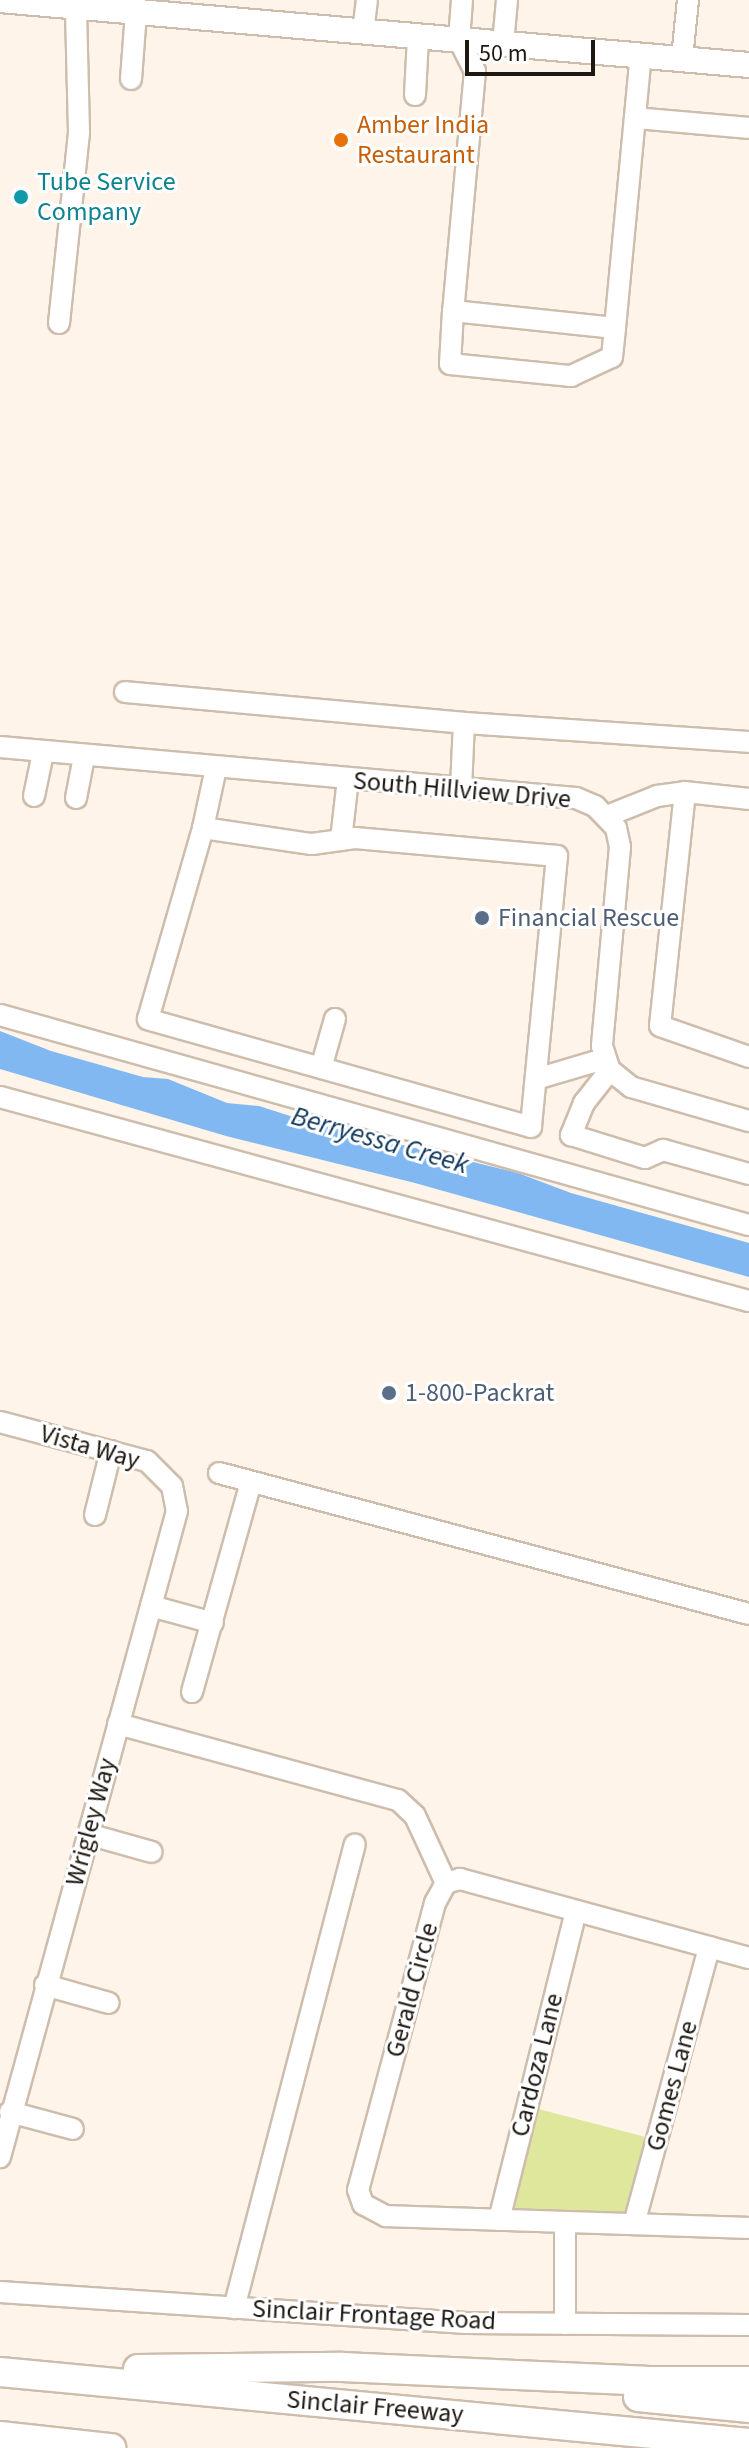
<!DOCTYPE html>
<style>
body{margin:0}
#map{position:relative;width:749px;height:2448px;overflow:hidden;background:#fff4ea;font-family:"Source Sans 3",sans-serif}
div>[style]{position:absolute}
.green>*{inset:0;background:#dee79c}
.water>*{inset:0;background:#82b8f1}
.roads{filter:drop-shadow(2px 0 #cdbdac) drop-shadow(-2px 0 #cdbdac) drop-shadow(0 2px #cdbdac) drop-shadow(0 -2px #cdbdac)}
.minor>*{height:20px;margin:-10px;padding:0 10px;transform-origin:10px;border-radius:10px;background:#fff}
.major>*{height:24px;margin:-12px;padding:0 12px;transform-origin:12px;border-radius:12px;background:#fff}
.highway>*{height:28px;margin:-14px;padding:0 14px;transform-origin:14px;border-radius:14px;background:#fff}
.dots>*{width:22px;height:22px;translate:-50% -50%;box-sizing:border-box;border:4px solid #fff;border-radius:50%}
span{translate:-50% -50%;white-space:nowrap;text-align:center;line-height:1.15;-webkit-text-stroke:6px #fff;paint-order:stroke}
.food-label{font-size:26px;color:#c56008}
.left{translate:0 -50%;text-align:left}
.culture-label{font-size:26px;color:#0d838f}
.street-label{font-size:26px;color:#1e1812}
.service-label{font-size:26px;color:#4e5e75}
.water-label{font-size:28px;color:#0e365b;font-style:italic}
.scale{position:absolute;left:465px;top:40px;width:130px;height:36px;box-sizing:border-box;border:4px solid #1e1812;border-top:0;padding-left:10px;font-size:24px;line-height:28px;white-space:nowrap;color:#1e1812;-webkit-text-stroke:6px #fff;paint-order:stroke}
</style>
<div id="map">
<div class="green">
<div style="clip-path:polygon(527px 2106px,657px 2140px,634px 2224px,499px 2220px)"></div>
</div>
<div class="water">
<div style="clip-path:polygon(0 1031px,51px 1051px,143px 1077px,168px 1079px,227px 1103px,259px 1106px,312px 1123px,518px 1173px,571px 1193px,749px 1243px,749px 1277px,415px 1183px,226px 1136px,0 1069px)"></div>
</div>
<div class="roads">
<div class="minor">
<div style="left:462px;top:0;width:40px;rotate:94.3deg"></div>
<div style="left:459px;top:40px;width:35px;rotate:63deg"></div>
<div style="left:475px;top:71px;width:241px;rotate:95.2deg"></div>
<div style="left:453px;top:311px;width:163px;rotate:6deg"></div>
<div style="left:615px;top:328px;width:275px;rotate:-84.6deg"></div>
<div style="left:363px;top:32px;width:32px;rotate:-83deg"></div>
<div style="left:503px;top:44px;width:44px;rotate:-84.8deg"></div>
<div style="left:682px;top:58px;width:58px;rotate:-84.1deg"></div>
<div style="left:131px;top:79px;width:67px;rotate:-85.7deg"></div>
<div style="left:415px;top:95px;width:58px;rotate:-87deg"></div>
<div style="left:635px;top:118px;width:114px;rotate:5deg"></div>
<div style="left:453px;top:311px;width:53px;rotate:93.2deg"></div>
<div style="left:450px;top:364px;width:122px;rotate:5.7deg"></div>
<div style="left:571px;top:376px;width:45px;rotate:-24.9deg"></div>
<div style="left:612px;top:357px;width:29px;rotate:-84deg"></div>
<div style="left:59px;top:323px;width:191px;rotate:-84deg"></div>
<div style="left:79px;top:133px;width:126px;rotate:-91.4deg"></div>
<div style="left:125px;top:692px;width:340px;rotate:5.2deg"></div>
<div style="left:464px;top:723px;width:286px;rotate:3.8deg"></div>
<div style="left:0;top:747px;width:578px;rotate:5.06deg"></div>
<div style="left:576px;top:798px;width:21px;rotate:23deg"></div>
<div style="left:595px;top:806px;width:30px;rotate:46deg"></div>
<div style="left:616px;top:828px;width:19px;rotate:78deg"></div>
<div style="left:620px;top:847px;width:200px;rotate:95.2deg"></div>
<div style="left:602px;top:1046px;width:25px;rotate:72deg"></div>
<div style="left:610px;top:1070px;width:27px;rotate:39deg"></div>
<div style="left:631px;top:1087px;width:123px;rotate:16.1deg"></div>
<div style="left:461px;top:788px;width:65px;rotate:-87.4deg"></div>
<div style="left:685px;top:792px;width:235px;rotate:96.1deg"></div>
<div style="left:660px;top:1026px;width:94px;rotate:19.2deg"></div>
<div style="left:34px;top:796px;width:44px;rotate:-78.2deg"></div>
<div style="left:76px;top:798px;width:42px;rotate:-79deg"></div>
<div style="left:607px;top:816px;width:54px;rotate:-21.8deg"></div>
<div style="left:657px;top:796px;width:28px;rotate:-8deg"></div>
<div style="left:685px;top:792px;width:64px;rotate:6.2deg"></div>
<div style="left:203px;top:828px;width:110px;rotate:8.4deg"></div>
<div style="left:312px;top:844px;width:43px;rotate:-7.9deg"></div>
<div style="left:355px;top:838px;width:203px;rotate:5.1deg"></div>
<div style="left:557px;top:856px;width:272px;rotate:95.5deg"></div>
<div style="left:531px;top:1127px;width:398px;rotate:-164.3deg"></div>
<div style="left:148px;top:1019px;width:199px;rotate:-73.9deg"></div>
<div style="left:203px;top:828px;width:61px;rotate:-77.8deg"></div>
<div style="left:341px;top:840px;width:61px;rotate:-83.5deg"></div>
<div style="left:0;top:1015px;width:778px;rotate:15.66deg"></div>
<div style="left:321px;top:1068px;width:51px;rotate:-74.1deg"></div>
<div style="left:610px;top:1070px;width:42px;rotate:128.2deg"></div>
<div style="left:584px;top:1103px;width:35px;rotate:112deg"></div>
<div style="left:571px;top:1135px;width:77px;rotate:17.3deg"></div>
<div style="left:645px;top:1158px;width:20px;rotate:-24deg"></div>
<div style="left:663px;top:1150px;width:89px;rotate:15.6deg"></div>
<div style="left:536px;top:1079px;width:71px;rotate:-16.4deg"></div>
<div style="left:0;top:1097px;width:776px;rotate:15.24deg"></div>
<div style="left:0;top:1422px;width:152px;rotate:14.9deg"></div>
<div style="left:147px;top:1461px;width:35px;rotate:45deg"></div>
<div style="left:172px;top:1486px;width:25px;rotate:79deg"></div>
<div style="left:177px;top:1511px;width:670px;rotate:105.32deg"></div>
<div style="left:219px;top:1473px;width:548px;rotate:14.9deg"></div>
<div style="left:95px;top:1515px;width:66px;rotate:-76deg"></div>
<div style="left:151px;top:1606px;width:64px;rotate:15.3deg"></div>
<div style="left:192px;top:1692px;width:218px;rotate:-74.3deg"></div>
<div style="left:118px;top:1724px;width:290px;rotate:15.2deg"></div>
<div style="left:398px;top:1800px;width:23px;rotate:43deg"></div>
<div style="left:415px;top:1816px;width:74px;rotate:65.2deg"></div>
<div style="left:88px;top:1834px;width:66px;rotate:15.7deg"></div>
<div style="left:749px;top:1958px;width:300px;rotate:-164.7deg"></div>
<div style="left:460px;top:1879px;width:15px;rotate:164deg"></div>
<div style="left:446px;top:1883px;width:23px;rotate:119deg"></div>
<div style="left:435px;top:1903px;width:297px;rotate:105deg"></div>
<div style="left:358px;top:2190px;width:15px;rotate:70deg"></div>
<div style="left:363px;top:2204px;width:26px;rotate:28deg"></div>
<div style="left:386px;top:2216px;width:363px;rotate:1.9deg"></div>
<div style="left:45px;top:1985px;width:66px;rotate:15.7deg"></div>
<div style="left:10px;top:2112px;width:65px;rotate:15.1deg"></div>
<div style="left:499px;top:2220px;width:318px;rotate:-76deg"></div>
<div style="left:565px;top:2222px;width:102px;rotate:90deg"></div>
<div style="left:634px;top:2224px;width:287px;rotate:-74.8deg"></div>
<div style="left:0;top:2292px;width:467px;rotate:3.8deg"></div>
<div style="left:466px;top:2323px;width:283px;rotate:0.4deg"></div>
<div style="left:234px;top:2308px;width:479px;rotate:-75.4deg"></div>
</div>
<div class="major">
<div style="left:0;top:0;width:752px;rotate:4.96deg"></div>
</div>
<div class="highway">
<div style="left:138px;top:2369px;width:204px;rotate:-0.6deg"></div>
<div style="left:342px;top:2367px;width:304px;rotate:2.6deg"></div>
<div style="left:646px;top:2381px;width:103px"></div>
<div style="left:0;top:2372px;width:752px;rotate:5.42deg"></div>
<div style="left:638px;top:2397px;width:112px;rotate:5.7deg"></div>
<div style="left:0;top:2436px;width:112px;rotate:6.2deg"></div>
</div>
</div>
<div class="dots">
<div style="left:341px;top:140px;background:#e8710a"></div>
<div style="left:21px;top:197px;background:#0f9aa8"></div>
<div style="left:482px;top:918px;background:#5c6f8a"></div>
<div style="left:389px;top:1393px;background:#5c6f8a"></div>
</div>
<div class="food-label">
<span class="left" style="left:357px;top:140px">Amber India<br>Restaurant</span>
</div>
<div class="culture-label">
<span class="left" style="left:37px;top:197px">Tube Service<br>Company</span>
</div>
<div class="street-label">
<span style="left:462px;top:790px;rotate:5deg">South Hillview Drive</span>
<span style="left:90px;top:1447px;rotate:16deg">Vista Way</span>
<span style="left:91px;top:1822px;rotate:-75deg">Wrigley Way</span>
<span style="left:412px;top:1990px;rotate:-75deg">Gerald Circle</span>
<span style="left:537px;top:2065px;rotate:-76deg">Cardoza Lane</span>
<span style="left:672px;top:2086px;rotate:-75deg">Gomes Lane</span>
<span style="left:374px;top:2315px;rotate:3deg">Sinclair Frontage Road</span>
<span style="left:375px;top:2407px;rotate:5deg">Sinclair Freeway</span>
</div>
<div class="service-label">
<span class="left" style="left:498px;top:918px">Financial Rescue</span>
<span class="left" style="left:405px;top:1393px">1-800-Packrat</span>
</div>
<div class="water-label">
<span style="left:380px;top:1140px;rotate:16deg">Berryessa Creek</span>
</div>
<div class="scale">50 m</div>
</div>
